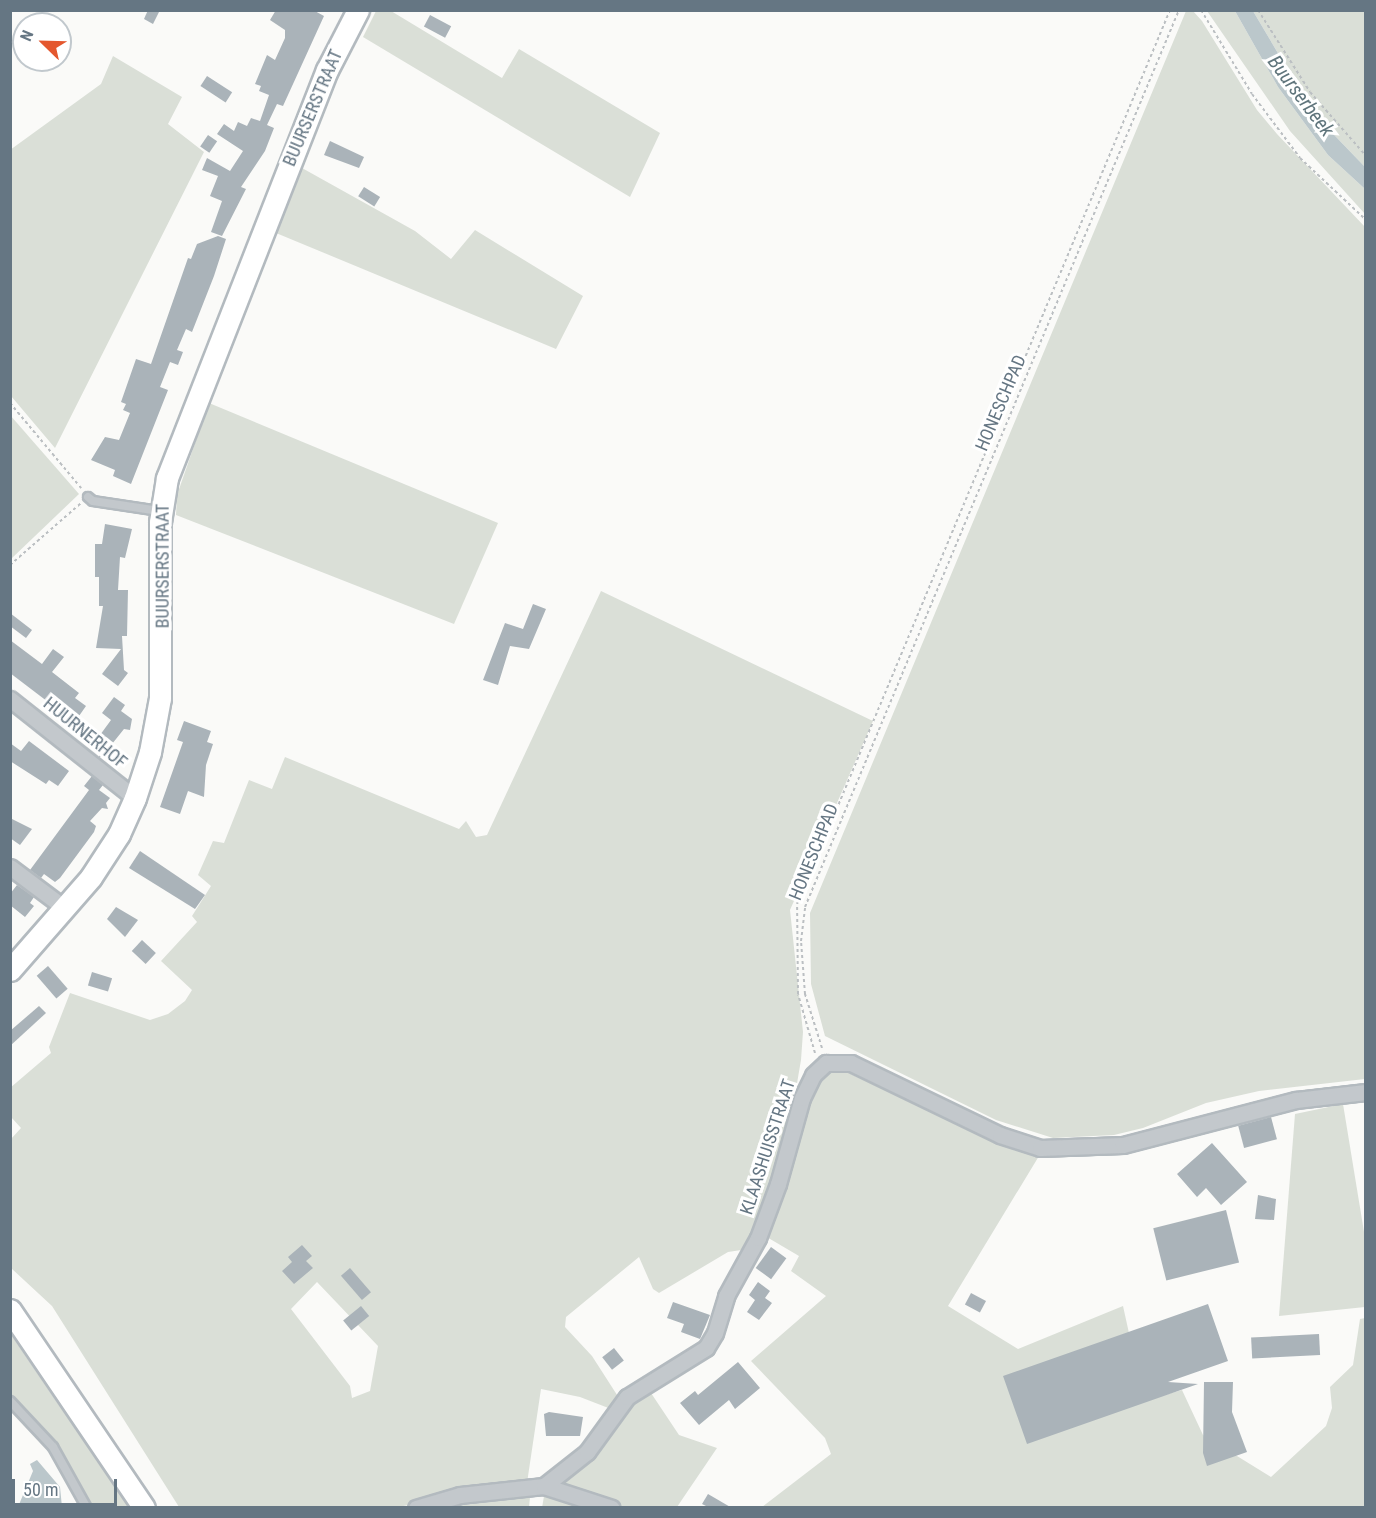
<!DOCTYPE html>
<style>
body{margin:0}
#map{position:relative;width:1376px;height:1518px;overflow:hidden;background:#fafaf8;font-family:"Roboto Condensed",sans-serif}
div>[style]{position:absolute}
.green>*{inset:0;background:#dadfd7}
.water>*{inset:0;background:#bbc7cb}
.building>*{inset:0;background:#aab3b9;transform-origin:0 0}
.path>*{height:2px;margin-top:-1px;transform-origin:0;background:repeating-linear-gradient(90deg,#bbbfc2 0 3px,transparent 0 6px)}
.roads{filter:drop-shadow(2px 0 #b3babf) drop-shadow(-2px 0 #b3babf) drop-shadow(0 2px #b3babf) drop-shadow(0 -2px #b3babf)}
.lane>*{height:8px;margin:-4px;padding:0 4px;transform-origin:4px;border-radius:4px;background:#c3c8cc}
.street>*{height:15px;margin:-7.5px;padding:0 7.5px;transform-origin:7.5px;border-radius:7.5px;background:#c3c8cc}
.secondary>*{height:21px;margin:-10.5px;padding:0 10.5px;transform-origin:10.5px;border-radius:10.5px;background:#fff}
span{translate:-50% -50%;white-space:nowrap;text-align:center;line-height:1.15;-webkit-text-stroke:6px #fff;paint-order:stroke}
.street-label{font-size:18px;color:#657683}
.water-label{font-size:20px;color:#60757c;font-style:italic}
.frame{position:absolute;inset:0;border:12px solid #657683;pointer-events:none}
.north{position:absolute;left:12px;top:12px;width:60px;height:60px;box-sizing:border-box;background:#fff;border:2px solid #c1c8cd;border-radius:50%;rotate:293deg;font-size:16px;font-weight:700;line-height:24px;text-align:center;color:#657683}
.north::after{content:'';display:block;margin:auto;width:21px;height:27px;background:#e4572e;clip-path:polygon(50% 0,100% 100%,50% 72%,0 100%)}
.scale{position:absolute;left:12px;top:1479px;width:105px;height:27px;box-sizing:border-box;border:3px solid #657683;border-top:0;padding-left:8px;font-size:18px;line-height:21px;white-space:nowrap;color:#657683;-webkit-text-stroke:4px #fff;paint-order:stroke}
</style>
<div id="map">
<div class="green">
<div style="clip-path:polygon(376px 11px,391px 11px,502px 78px,519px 49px,660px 133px,630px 197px,363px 37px)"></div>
<div style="clip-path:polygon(1186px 11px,1193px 11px,1202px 21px,1257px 110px,1277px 134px,1365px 227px,1365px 1079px,1259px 1091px,1206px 1103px,1143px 1128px,1114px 1135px,1053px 1138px,996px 1120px,825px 1036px,811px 984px,810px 913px)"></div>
<div style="clip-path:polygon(1207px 11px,1235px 11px,1278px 87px,1328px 155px,1365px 189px,1365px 214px,1290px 131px)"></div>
<div style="clip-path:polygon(1253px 11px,1365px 11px,1365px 167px,1314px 114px)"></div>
<div style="clip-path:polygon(113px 56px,182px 97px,168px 124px,204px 152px,55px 448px,11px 396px,10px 150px,101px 84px)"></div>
<div style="clip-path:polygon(302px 168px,415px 231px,451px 259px,475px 230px,583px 296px,556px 349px,276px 233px)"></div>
<div style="clip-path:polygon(209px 403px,498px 523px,454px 624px,176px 515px,177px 495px)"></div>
<div style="clip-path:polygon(10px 415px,79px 494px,11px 559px,10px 559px)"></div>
<div style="clip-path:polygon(evenodd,601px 591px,873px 721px,790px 910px,803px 1032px,801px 1060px,795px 1095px,755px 1233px,748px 1249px,728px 1252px,659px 1293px,653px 1289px,639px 1257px,566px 1317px,565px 1327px,592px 1356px,619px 1398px,611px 1409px,580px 1397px,541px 1389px,527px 1483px,398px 1507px,179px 1507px,52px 1306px,11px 1268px,11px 1139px,21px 1128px,11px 1117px,10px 1088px,51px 1053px,49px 1047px,70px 993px,150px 1020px,168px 1014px,185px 1001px,192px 990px,161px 961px,197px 922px,192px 916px,211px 886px,198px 875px,213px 841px,224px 843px,249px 780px,272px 789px,285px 757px,459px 829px,466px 821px,476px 837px,487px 835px,601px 591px,317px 1282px,378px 1346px,370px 1391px,352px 1398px,350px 1386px,291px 1309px,317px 1282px)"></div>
<div style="clip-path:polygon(838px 1068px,1014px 1150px,1039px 1156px,948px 1306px,1018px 1349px,1123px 1306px,1144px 1401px,1182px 1390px,1203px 1435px,1271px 1477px,1326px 1426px,1332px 1408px,1330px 1387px,1353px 1365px,1360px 1319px,1365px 1318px,1365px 1507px,762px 1507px,831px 1454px,825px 1438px,751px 1361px,826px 1296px,791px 1271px,799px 1256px,765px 1236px,816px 1081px)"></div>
<div style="clip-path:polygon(1343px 1104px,1365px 1238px,1365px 1307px,1279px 1316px,1295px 1114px)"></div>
<div style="clip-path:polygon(10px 1333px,52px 1395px,130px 1507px,91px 1507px,67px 1460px,11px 1398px)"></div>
<div style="clip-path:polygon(649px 1390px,679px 1435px,717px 1448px,677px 1507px,620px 1507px,557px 1486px,585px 1462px,627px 1409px)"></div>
<div style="clip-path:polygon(544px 1496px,578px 1502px,593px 1508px,542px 1508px)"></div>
<div style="clip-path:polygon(530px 1497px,529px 1507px,448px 1507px)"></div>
</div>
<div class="water">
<div style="clip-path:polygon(1235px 11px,1253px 11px,1314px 114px,1365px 167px,1365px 189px,1328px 155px,1278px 87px)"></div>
<div style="clip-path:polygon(37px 1460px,60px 1487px,62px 1507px,18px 1507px,33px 1471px,30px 1464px)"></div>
</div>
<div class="building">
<div style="clip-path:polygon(148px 10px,160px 10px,153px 24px,144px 19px)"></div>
<div style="clip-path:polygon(276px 10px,313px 10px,324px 16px,283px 106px,277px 104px,267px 125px,274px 128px,265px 151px,241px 187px,246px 189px,222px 236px,211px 232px,222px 201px,210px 196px,218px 176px,202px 170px,207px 158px,230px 171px,243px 151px,217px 134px,224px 124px,234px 131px,238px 122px,247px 126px,251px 118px,260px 121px,269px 95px,259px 91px,261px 86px,255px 84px,267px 55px,275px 60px,285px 38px,285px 30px,270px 20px)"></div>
<div style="left:430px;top:15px;width:24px;height:13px;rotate:28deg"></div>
<div style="left:207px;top:76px;width:30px;height:12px;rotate:33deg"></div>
<div style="left:208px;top:135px;width:11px;height:14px;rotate:34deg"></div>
<div style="clip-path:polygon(330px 141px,364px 157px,359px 168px,324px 155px)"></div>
<div style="left:364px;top:187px;width:19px;height:11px;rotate:32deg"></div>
<div style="clip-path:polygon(218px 236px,226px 239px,214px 276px,192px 332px,186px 329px,177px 350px,183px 352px,178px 365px,170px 362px,160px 387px,168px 390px,131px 484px,113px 476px,115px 470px,91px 460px,105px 437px,119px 440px,130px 413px,123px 410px,126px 404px,121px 402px,136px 359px,151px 364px,188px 258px,191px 259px,197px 244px)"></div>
<div style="clip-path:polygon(105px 524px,132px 529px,125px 558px,120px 557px,118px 590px,128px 590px,127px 636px,122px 636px,124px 670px,128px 673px,118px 686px,102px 674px,121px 649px,96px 648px,103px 606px,99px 606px,99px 577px,95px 577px,95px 544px,102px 544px)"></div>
<div style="clip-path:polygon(533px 604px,546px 609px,529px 649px,510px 646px,498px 685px,483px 680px,505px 623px,523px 629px)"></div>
<div style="clip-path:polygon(10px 613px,32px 630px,26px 638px,10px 626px)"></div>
<div style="clip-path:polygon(10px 640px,42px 664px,53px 649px,64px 657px,52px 672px,79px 693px,75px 698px,86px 706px,79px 716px,73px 721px,10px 673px)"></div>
<div style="clip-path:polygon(114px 697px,125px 705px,121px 711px,132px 719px,130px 730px,124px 729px,112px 744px,123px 753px,115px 763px,105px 756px,99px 757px,100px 752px,92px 746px,111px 720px,102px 713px)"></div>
<div style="clip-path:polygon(184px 721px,211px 731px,207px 742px,213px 744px,206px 765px,204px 797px,188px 791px,180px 814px,160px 807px,183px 742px,177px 740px)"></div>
<div style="clip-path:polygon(29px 741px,69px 771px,58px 786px,49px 780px,46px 784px,10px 761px,10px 743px,21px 751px)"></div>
<div style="clip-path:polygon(92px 776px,103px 785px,99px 790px,110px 798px,106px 803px,108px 809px,102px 808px,90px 821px,96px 826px,94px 832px,60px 878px,55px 882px,44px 874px,41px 878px,30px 870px,89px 790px,84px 786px)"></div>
<div style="clip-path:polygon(10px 818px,32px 829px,20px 845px,10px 838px)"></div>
<div style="clip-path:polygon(140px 851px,205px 895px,195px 909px,129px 868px)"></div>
<div style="clip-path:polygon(17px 885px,34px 897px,30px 903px,34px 906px,25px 917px,10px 905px,10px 894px)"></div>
<div style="clip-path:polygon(116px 907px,138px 920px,125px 937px,107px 919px)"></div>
<div style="left:142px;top:940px;width:19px;height:15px;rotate:43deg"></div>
<div style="left:48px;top:966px;width:30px;height:15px;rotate:49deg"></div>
<div style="left:92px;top:972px;width:21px;height:14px;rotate:17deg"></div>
<div style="clip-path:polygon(39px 1006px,46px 1013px,10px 1046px,10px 1031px)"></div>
<div style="left:1271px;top:1117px;width:23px;height:34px;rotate:75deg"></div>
<div style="clip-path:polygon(1212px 1143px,1247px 1182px,1221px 1205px,1206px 1188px,1197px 1197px,1177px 1174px)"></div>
<div style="clip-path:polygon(1258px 1195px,1276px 1199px,1274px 1220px,1255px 1219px)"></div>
<div style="left:1226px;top:1210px;width:54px;height:75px;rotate:76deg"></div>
<div style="clip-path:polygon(302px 1245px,312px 1256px,306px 1261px,313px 1268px,294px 1284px,282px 1271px,292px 1262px,288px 1257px)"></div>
<div style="left:771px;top:1247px;width:19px;height:26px;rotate:36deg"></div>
<div style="left:350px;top:1268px;width:32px;height:12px;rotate:49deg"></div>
<div style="clip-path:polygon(758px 1282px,770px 1291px,765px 1298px,772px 1303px,759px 1320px,747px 1312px,755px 1300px,749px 1295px)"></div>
<div style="left:971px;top:1293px;width:17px;height:13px;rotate:28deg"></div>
<div style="clip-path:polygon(673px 1302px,710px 1315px,700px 1339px,681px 1332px,684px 1324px,667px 1318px)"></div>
<div style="clip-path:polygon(1208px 1304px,1228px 1361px,1168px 1382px,1198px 1384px,1027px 1444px,1003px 1376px)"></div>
<div style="left:361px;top:1306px;width:13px;height:23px;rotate:51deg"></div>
<div style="left:1319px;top:1334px;width:21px;height:68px;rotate:87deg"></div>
<div style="left:614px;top:1348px;width:16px;height:15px;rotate:52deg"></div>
<div style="clip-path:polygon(738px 1362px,760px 1388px,735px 1409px,729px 1400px,699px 1425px,680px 1403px,695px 1391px,698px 1395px)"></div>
<div style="clip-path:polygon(1204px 1382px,1233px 1382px,1232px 1412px,1247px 1452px,1207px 1466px,1203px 1453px)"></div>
<div style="clip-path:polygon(549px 1412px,583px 1417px,580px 1436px,546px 1436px,544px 1414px)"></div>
<div style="clip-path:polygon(708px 1494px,732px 1508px,710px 1508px,702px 1504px)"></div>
</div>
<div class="path">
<div style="left:1201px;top:10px;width:98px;rotate:58.7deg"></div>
<div style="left:1252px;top:94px;width:80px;rotate:53.1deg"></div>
<div style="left:1300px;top:158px;width:91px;rotate:43.2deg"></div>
<div style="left:1258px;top:10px;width:97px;rotate:57.6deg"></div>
<div style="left:1310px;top:92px;width:85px;rotate:48.8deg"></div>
<div style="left:10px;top:403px;width:111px;rotate:50.1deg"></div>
<div style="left:10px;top:565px;width:94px;rotate:-41.1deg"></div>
<div style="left:822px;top:1048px;width:57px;rotate:-107.5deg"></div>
<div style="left:805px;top:994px;width:53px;rotate:-94.3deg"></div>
<div style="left:801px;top:941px;width:34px;rotate:-83deg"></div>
<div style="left:805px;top:907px;width:972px;rotate:-67.37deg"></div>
<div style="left:815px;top:1053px;width:61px;rotate:-106.1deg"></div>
<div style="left:798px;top:994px;width:90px;rotate:-90.6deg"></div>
<div style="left:797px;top:904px;width:969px;rotate:-67.35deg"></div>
</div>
<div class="roads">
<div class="lane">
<div style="left:88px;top:497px;width:6px;rotate:39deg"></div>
<div style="left:93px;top:501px;width:67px;rotate:8.6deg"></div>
<div style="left:10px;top:1401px;width:63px;rotate:46.9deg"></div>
<div style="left:53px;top:1447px;width:70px;rotate:60.9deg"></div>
</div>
<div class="street">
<div style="left:10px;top:699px;width:159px;rotate:38.4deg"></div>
<div style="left:10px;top:867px;width:70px;rotate:36.9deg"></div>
<div style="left:544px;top:1486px;width:71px;rotate:17.9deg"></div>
<div style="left:416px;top:1508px;width:46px;rotate:-16.5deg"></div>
<div style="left:460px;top:1495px;width:84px;rotate:-6.1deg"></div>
<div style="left:544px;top:1486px;width:55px;rotate:-38.3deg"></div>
<div style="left:587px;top:1452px;width:68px;rotate:-54deg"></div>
<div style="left:627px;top:1397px;width:93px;rotate:-31.8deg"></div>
<div style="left:706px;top:1348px;width:17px;rotate:-59deg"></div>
<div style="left:715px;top:1333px;width:39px;rotate:-73deg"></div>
<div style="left:726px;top:1296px;width:66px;rotate:-61.1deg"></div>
<div style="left:758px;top:1238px;width:58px;rotate:-69.7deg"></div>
<div style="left:778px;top:1184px;width:89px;rotate:-74.4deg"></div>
<div style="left:802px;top:1098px;width:25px;rotate:-64deg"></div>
<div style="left:813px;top:1075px;width:18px;rotate:-43deg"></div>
<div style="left:826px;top:1063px;width:25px"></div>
<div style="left:851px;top:1063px;width:165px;rotate:25.8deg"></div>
<div style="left:1000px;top:1135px;width:42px;rotate:18deg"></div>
<div style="left:1040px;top:1148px;width:83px;rotate:-2.1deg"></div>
<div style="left:1123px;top:1145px;width:179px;rotate:-14.6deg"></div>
<div style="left:1296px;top:1100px;width:70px;rotate:-6.5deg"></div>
</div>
<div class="secondary">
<div style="left:10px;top:970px;width:123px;rotate:-48.9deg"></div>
<div style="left:91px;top:877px;width:51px;rotate:-56.9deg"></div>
<div style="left:119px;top:834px;width:39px;rotate:-66deg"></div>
<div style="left:135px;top:798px;width:48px;rotate:-71.9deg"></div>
<div style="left:150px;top:752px;width:55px;rotate:-79.5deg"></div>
<div style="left:160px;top:698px;width:176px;rotate:-90deg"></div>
<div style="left:160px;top:522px;width:45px;rotate:-81deg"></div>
<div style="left:167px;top:478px;width:438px;rotate:-68.6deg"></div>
<div style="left:327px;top:70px;width:68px;rotate:-62.7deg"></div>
<div style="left:10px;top:1310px;width:239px;rotate:55.9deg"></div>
</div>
</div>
<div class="street-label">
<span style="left:313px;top:108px;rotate:-67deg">BUURSERSTRAAT</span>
<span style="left:1001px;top:403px;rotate:-67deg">HONESCHPAD</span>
<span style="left:163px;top:566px;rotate:-90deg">BUURSERSTRAAT</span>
<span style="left:85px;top:733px;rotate:39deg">HUURNERHOF</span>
<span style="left:814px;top:852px;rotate:-68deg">HONESCHPAD</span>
<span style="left:768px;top:1147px;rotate:-72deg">KLAASHUISSTRAAT</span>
</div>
<div class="water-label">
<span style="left:1301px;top:96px;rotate:53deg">Buurserbeek</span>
</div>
<div class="frame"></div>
<div class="north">N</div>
<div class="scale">50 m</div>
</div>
